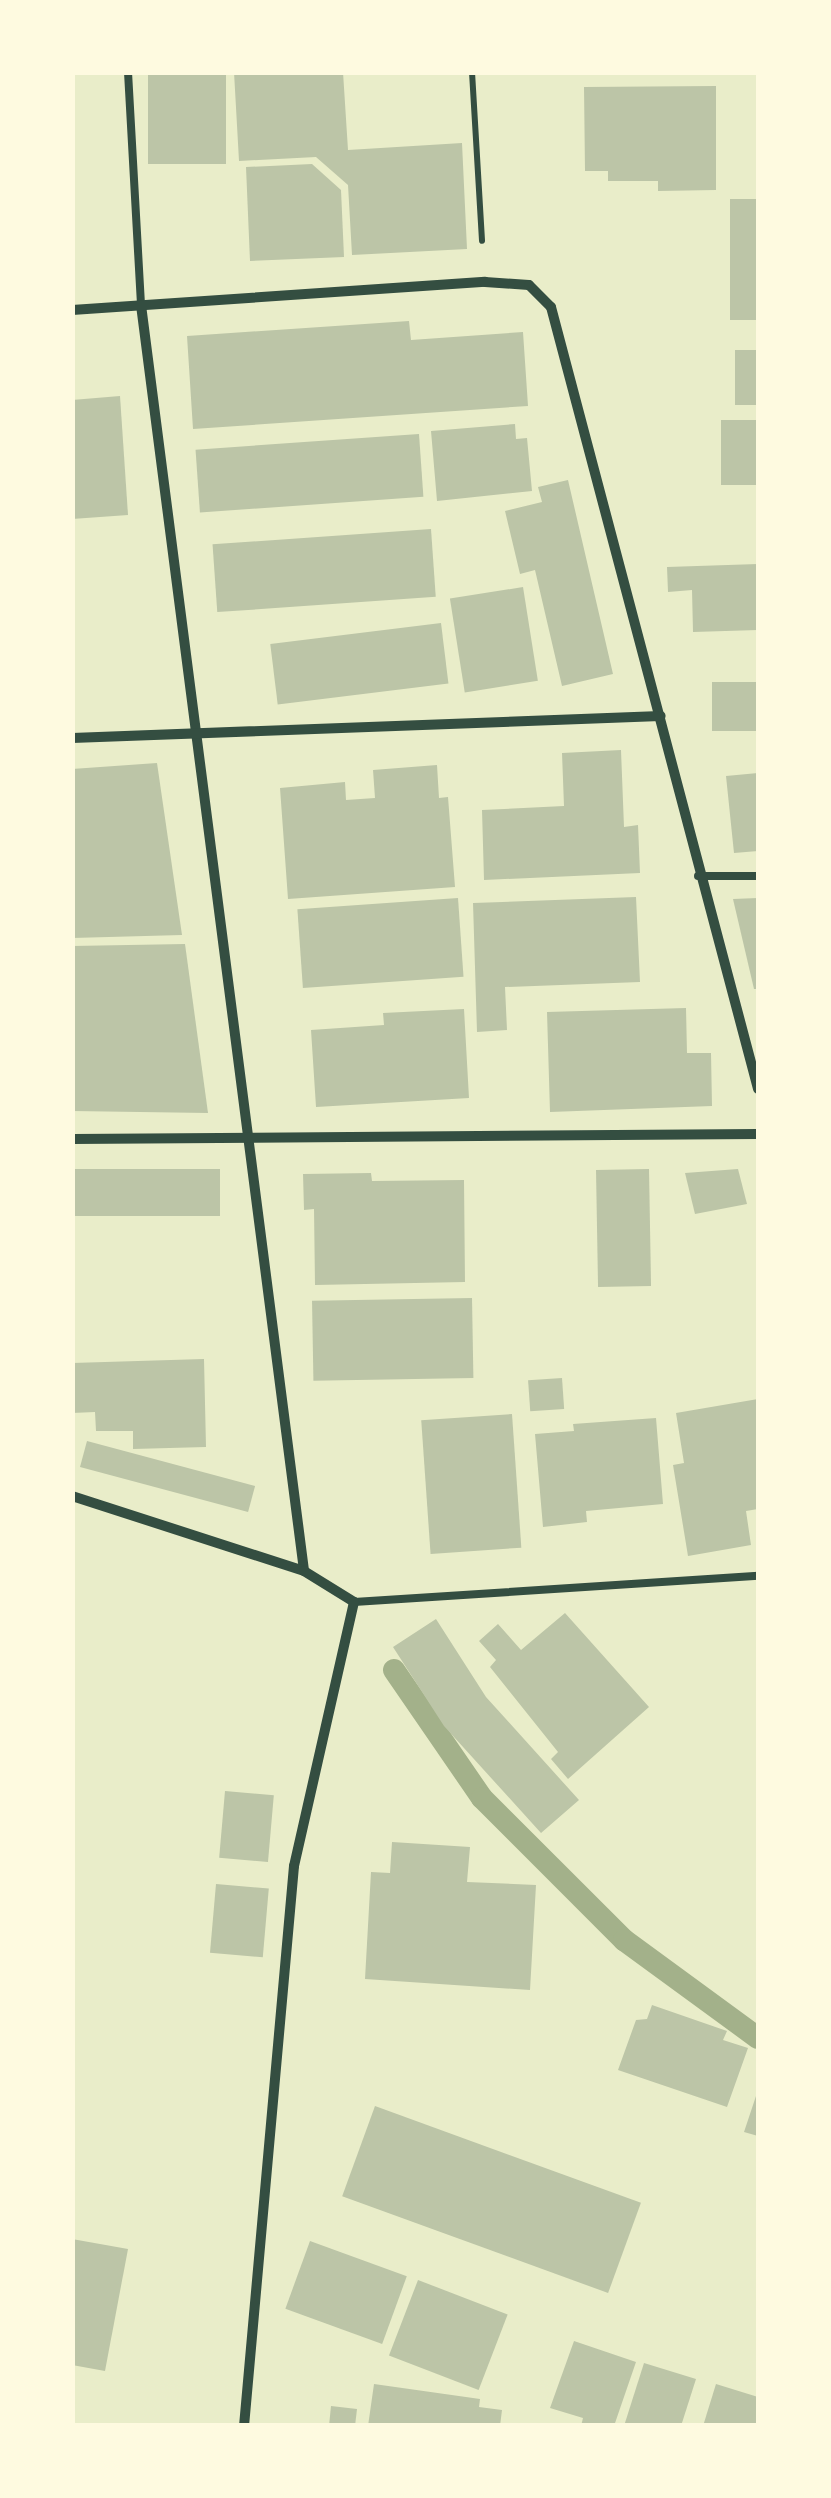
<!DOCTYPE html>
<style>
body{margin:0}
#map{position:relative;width:831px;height:2498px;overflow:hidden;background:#e9edc9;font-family:"Fira Sans",sans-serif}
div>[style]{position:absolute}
.stream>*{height:22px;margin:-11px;padding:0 11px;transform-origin:11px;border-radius:11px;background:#a3b18a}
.building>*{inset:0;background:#bcc5a7;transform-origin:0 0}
.path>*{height:6px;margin:-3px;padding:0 3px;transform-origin:3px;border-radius:3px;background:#344e41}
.service>*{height:8px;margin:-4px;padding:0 4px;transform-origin:4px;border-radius:4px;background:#344e41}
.minor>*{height:10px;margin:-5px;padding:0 5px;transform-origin:5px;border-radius:5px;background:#344e41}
span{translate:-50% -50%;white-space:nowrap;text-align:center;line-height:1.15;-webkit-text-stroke:9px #fefae0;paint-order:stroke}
.frame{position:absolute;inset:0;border:75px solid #fefae0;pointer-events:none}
</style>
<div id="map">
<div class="stream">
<div style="left:394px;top:1670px;width:155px;rotate:55.5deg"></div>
<div style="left:482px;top:1798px;width:201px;rotate:45deg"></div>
<div style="left:624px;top:1940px;width:166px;rotate:36.2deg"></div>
</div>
<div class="building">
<div style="left:148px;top:72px;width:78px;height:92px"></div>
<div style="clip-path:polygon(234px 72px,343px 72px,348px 150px,462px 143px,467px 249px,352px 255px,348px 185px,316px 157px,239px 161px)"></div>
<div style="clip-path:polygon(716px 86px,716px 190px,658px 191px,658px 181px,608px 181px,608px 171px,585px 171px,584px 87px)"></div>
<div style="clip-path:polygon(312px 164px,341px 190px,344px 257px,250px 261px,246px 167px)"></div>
<div style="left:758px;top:199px;width:121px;height:28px;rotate:90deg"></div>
<div style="clip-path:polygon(409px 321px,411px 340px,523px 332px,528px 406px,193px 429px,187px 336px)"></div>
<div style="left:735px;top:350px;width:23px;height:55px"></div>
<div style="clip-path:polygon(120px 396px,128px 515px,72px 519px,72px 400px)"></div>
<div style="left:758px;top:420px;width:65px;height:37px;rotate:90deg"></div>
<div style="clip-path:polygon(515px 424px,516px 439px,527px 438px,532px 491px,437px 501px,431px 431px)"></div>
<div style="left:419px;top:434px;width:63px;height:224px;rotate:86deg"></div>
<div style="clip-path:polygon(568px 480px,613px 674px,562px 686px,535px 570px,520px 574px,505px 511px,542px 502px,538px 487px)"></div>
<div style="left:431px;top:529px;width:68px;height:219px;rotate:86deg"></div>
<div style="clip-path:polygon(758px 564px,758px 630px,693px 632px,692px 590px,668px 592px,667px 567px)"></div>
<div style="left:523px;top:587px;width:95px;height:74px;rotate:81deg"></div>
<div style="left:441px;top:623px;width:61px;height:172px;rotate:83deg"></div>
<div style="left:712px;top:682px;width:46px;height:49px"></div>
<div style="clip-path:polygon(621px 750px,624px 827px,638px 825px,640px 873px,484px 880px,482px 810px,564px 806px,562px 753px)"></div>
<div style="clip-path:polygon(157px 763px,182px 935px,72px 938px,72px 769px)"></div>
<div style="clip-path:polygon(437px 765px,439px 798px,448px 797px,455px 887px,288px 899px,280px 788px,345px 782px,346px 800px,375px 798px,373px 770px)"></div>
<div style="clip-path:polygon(758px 773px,758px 851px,734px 853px,726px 776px)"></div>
<div style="clip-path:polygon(636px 897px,640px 982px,505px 987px,507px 1030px,477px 1032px,473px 903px)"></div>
<div style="left:458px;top:898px;width:79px;height:161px;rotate:86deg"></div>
<div style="clip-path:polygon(758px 898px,758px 989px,754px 989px,733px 899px)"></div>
<div style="clip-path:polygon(185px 944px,208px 1113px,72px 1111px,72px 946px)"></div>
<div style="clip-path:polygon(686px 1008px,687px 1053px,711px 1053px,712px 1106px,550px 1112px,547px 1012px)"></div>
<div style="clip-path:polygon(464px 1009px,469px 1098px,316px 1107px,311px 1030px,384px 1025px,383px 1013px)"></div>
<div style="left:72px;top:1169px;width:148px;height:47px"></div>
<div style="left:649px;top:1169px;width:117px;height:53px;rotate:89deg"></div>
<div style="clip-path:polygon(738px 1169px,747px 1204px,695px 1214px,685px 1173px)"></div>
<div style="clip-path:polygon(371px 1173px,372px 1181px,464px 1180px,465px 1282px,315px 1285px,314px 1209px,304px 1210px,303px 1174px)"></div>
<div style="left:472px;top:1298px;width:80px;height:160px;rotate:89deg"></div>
<div style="clip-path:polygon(204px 1359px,206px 1447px,133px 1449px,133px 1431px,96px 1431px,95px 1412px,72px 1413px,72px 1363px)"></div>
<div style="left:562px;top:1378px;width:31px;height:34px;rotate:86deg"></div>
<div style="clip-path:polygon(758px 1399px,758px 1509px,746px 1511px,751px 1545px,688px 1556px,673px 1465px,684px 1463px,676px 1413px)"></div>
<div style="left:512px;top:1414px;width:134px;height:91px;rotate:86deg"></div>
<div style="clip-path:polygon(656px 1418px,663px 1504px,586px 1511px,587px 1522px,543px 1527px,535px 1434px,574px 1431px,573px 1424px)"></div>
<div style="left:87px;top:1441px;width:174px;height:27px;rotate:15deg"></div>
<div style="clip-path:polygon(565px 1613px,649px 1707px,568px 1779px,551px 1759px,558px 1752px,490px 1667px,496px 1660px,479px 1641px,498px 1624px,521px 1650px)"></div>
<div style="clip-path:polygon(436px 1619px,486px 1697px,579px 1800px,541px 1833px,444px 1726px,393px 1647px)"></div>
<div style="left:225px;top:1791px;width:49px;height:67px;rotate:5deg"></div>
<div style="clip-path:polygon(392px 1842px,470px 1847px,467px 1882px,536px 1885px,530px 1990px,365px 1979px,371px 1872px,390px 1873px)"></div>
<div style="left:216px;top:1884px;width:53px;height:69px;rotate:5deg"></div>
<div style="clip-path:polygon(652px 2005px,727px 2031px,723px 2040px,748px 2048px,727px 2107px,618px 2070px,636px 2020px,647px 2019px)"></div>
<div style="clip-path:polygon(758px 2090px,758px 2136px,744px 2132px)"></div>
<div style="left:375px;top:2106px;width:283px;height:96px;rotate:20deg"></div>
<div style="clip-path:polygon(72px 2239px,128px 2249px,105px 2371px,72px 2365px)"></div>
<div style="left:310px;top:2241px;width:103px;height:72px;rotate:20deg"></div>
<div style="left:418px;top:2280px;width:96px;height:81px;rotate:21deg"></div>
<div style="clip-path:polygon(574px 2341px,636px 2362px,614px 2426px,581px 2426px,583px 2418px,550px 2408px)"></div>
<div style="clip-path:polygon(644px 2363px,696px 2379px,681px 2426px,624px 2426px)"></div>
<div style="clip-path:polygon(374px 2384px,480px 2399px,479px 2407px,502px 2410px,500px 2426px,368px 2426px)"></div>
<div style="clip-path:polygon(716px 2384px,758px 2397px,758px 2426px,703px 2426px)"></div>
<div style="clip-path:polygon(331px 2406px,357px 2409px,355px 2426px,329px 2426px)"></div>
</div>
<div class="path">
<div style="left:472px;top:72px;width:169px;rotate:86.6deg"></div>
</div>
<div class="service">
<div style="left:128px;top:72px;width:233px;rotate:86.8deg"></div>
<div style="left:698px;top:876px;width:60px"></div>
<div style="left:354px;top:1602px;width:405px;rotate:-3.7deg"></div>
</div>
<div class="minor">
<div style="left:141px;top:305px;width:1276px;rotate:82.66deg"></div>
<div style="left:72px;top:310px;width:414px;rotate:-3.9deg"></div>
<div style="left:485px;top:282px;width:44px;rotate:3.9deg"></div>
<div style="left:529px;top:285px;width:31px;rotate:45deg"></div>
<div style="left:551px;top:307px;width:809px;rotate:75.17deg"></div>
<div style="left:72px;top:738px;width:589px;rotate:-2.14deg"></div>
<div style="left:72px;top:1139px;width:686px;rotate:-0.42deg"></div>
<div style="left:72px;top:1496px;width:244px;rotate:17.9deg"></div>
<div style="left:304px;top:1571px;width:59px;rotate:31.8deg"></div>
<div style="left:354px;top:1602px;width:271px;rotate:102.8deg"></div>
<div style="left:294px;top:1866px;width:562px;rotate:95.1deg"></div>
</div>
<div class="frame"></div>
</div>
